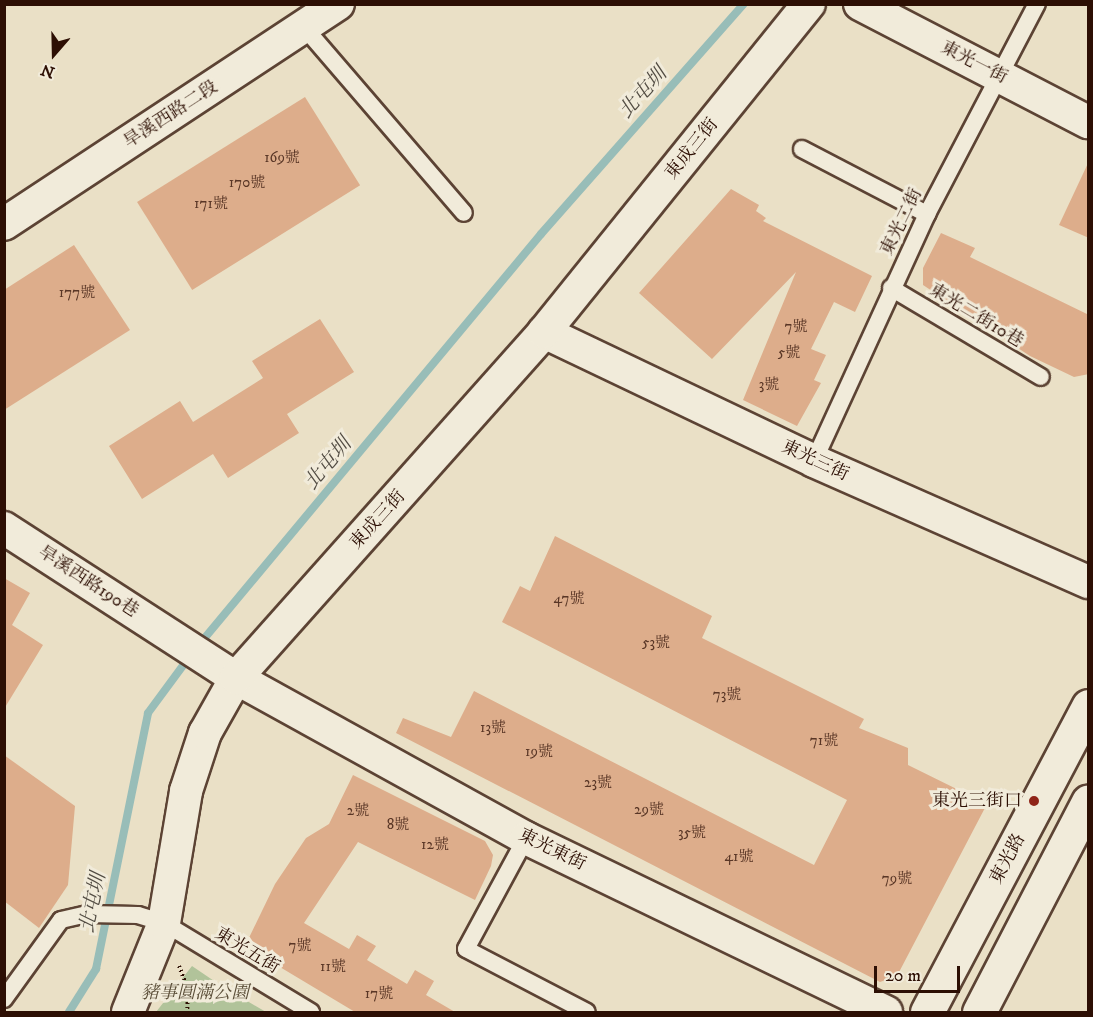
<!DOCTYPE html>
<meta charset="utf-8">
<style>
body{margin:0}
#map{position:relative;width:1093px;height:1017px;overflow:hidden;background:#eae0c6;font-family:"IM FELL DW Pica","Noto Serif TC",serif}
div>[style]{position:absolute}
.green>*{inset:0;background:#b1c39a}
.stream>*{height:8px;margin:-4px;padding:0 4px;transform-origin:4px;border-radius:4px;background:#98bdb8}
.building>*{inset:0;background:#ddad8b;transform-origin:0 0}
.path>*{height:4px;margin-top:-2px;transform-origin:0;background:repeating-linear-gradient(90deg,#2d0f04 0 1.5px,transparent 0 4.5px)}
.roads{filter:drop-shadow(2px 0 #5c4334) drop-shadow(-2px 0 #5c4334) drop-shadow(0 2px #5c4334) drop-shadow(0 -2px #5c4334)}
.lane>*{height:16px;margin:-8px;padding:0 8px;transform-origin:8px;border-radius:8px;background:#f1ebda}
.street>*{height:32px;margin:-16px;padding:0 16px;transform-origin:16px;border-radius:16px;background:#f1ebda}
.secondary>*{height:33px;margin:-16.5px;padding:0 16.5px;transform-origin:16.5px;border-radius:16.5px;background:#f1ebda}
.dots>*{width:16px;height:16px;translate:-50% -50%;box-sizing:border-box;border:3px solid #f1ebda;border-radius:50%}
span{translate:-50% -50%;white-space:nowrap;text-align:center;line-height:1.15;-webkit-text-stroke:6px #f1ebda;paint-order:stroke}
.number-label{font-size:15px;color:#593626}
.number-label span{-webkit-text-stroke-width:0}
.street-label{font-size:18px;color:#2d0f04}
.poi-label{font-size:18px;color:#2d0f04}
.right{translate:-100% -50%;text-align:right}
.park-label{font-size:18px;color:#5b4e38;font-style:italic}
.water-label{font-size:20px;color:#524c43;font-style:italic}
.frame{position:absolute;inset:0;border:6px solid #2d0f04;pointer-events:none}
.north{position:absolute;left:24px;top:24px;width:60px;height:60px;-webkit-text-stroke:4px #f1ebda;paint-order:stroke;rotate:200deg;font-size:16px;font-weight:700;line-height:24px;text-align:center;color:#2d0f04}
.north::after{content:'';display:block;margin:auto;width:21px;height:27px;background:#2d0f04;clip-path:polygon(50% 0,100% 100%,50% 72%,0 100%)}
.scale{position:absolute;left:874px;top:966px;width:86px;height:27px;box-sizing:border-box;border:3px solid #2d0f04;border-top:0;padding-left:8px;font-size:18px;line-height:21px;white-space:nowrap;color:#2d0f04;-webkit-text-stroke:4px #f1ebda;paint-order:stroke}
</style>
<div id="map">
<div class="green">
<div style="clip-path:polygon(192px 966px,220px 985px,266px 1012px,156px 1012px)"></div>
</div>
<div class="stream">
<div style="left:198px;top:646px;width:536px;rotate:-50.22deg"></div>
<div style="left:541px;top:234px;width:307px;rotate:-48.6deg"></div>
<div style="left:69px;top:1012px;width:51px;rotate:-57.9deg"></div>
<div style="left:96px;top:969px;width:261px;rotate:-78.5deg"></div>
<div style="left:148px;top:713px;width:71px;rotate:-53.6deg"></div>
</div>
<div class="building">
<div style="left:305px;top:97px;width:104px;height:198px;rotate:58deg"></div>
<div style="clip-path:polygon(1089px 161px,1089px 238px,1059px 225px)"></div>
<div style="clip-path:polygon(731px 189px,759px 205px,756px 211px,766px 218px,763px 221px,872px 276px,855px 312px,834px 302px,811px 349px,826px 355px,814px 380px,821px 383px,797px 426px,743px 400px,796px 272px,712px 359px,639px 293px)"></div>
<div style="clip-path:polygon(941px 233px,975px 248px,970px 257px,1089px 315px,1089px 374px,1074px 377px,1030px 356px,923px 285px,923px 268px)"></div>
<div style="clip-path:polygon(74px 245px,130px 330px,4px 410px,4px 290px)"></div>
<div style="clip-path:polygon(320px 319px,354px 372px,287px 414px,299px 433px,228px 478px,213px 454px,142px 499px,109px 446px,180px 401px,193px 422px,263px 378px,252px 361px)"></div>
<div style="clip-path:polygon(555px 536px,712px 616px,702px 638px,864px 719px,859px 728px,908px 748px,908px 765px,987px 804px,897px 976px,880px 982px,396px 733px,403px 718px,451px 737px,474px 691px,814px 865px,847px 800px,502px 622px,520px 586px,530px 591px)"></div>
<div style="clip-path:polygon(4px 578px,30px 593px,12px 625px,43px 645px,4px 709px)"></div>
<div style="clip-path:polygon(4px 755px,75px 806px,68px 885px,39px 928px,4px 901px)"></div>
<div style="clip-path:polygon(353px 775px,485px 841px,493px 855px,491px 866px,475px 900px,358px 842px,304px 923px,349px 949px,357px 935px,376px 946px,367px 960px,407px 984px,415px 970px,434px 981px,426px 995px,455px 1012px,355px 1012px,245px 946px,275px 884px,306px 838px,329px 824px)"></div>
</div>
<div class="path">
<div style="left:179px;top:966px;width:25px;rotate:69deg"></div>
<div style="left:188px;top:989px;width:23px;rotate:92deg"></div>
</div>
<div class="roads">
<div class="lane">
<div style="left:304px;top:27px;width:245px;rotate:49.3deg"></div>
<div style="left:802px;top:149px;width:141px;rotate:27.5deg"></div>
<div style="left:891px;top:288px;width:174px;rotate:30.7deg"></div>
<div style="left:814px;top:461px;width:272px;rotate:-65.4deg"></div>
<div style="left:927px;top:214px;width:237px;rotate:-62.4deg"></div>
<div style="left:526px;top:838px;width:126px;rotate:118.4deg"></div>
<div style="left:466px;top:949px;width:136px;rotate:27.5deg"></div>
<div style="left:4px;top:999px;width:97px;rotate:-54.2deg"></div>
<div style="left:61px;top:920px;width:28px;rotate:-13deg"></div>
<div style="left:88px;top:914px;width:50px;rotate:1.1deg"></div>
<div style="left:138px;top:915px;width:27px;rotate:17deg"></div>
<div style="left:164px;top:923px;width:172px;rotate:31.2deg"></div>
</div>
<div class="street">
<div style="left:860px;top:4px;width:257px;rotate:27.4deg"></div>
<div style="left:4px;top:224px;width:400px;rotate:-33.4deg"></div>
<div style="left:544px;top:332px;width:299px;rotate:25.5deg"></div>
<div style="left:814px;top:461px;width:300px;rotate:23.8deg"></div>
<div style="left:4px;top:528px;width:276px;rotate:32.9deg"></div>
<div style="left:236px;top:678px;width:331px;rotate:28.9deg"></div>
<div style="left:526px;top:838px;width:400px;rotate:25.8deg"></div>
<div style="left:128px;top:1012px;width:96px;rotate:-68deg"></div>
<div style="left:164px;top:923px;width:134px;rotate:-80.5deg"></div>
<div style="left:186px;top:791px;width:61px;rotate:-71.9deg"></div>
<div style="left:205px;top:733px;width:63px;rotate:-60.6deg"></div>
<div style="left:236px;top:678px;width:463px;rotate:-48.3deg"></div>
<div style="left:544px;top:332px;width:422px;rotate:-51.1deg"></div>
</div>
<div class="secondary">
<div style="left:927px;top:1012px;width:346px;rotate:-62.2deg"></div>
<div style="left:979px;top:1012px;width:237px;rotate:-62.6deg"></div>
</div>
</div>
<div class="dots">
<div style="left:1034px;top:801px;background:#8f2418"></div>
</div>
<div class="number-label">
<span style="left:282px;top:158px">169號</span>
<span style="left:247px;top:183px">170號</span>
<span style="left:211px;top:204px">171號</span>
<span style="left:77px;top:293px">177號</span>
<span style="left:796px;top:327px">7號</span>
<span style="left:789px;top:353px">5號</span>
<span style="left:769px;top:385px">3號</span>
<span style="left:569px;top:599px">47號</span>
<span style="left:656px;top:643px">53號</span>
<span style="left:727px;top:695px">73號</span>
<span style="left:493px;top:728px">13號</span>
<span style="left:824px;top:741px">71號</span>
<span style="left:539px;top:752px">19號</span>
<span style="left:598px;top:783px">23號</span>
<span style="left:649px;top:810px">29號</span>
<span style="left:358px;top:811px">2號</span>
<span style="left:398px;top:825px">8號</span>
<span style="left:692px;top:833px">35號</span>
<span style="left:435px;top:845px">12號</span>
<span style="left:739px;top:857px">41號</span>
<span style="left:897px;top:879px">79號</span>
<span style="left:300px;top:946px">7號</span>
<span style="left:333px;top:967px">11號</span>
<span style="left:379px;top:994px">17號</span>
</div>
<div class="street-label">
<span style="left:974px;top:63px;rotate:27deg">東光一街</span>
<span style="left:171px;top:115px;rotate:-33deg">旱溪西路二段</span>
<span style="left:692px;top:149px;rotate:-51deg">東成三街</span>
<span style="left:902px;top:222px;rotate:-64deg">東光二街</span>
<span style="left:976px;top:316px;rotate:31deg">東光二街10巷</span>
<span style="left:815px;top:461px;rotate:25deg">東光三街</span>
<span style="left:378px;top:520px;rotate:-48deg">東成三街</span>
<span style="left:88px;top:582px;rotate:33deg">旱溪西路190巷</span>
<span style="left:552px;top:850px;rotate:26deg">東光東街</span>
<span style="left:1008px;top:859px;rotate:-62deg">東光路</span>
<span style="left:247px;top:951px;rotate:31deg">東光五街</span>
</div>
<div class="poi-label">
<span class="right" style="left:1022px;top:801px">東光三街口</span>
</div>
<div class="park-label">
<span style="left:195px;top:993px">豬事圓滿公園</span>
</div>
<div class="water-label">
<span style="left:643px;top:93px;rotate:-48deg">北屯圳</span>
<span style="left:328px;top:464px;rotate:-50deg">北屯圳</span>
<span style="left:93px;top:903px;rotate:-78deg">北屯圳</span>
</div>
<div class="frame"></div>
<div class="north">N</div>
<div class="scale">20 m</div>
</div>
